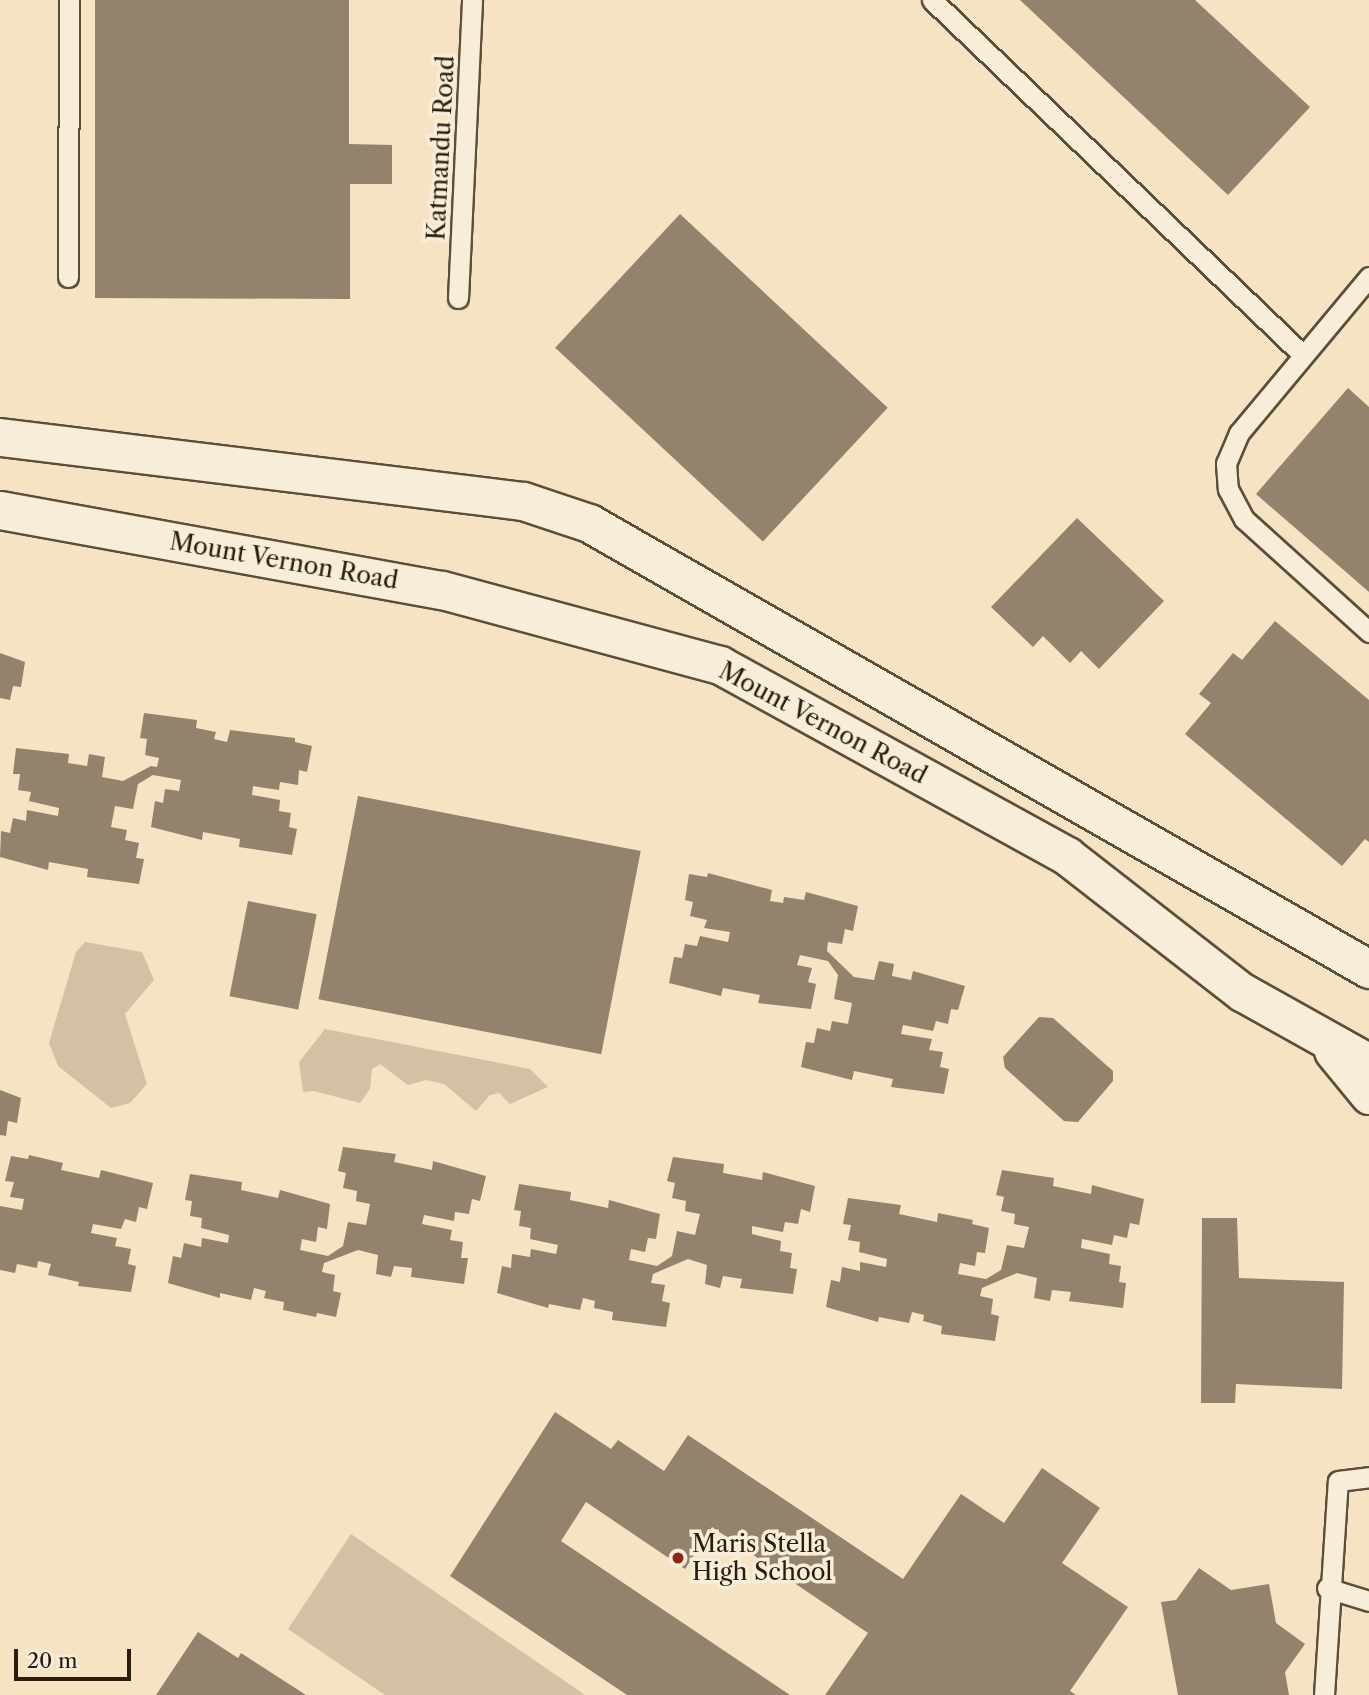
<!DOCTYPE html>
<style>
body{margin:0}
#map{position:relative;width:1369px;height:1695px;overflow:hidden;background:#f5e3c4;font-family:"Libre Caslon Text",serif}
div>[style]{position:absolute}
.green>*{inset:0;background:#d2c1a5}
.building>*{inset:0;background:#93836c;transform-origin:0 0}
.roads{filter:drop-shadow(2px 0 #5c4e3a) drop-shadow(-2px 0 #5c4e3a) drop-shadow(0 2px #5c4e3a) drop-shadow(0 -2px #5c4e3a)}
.lane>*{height:19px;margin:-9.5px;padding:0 9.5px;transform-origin:9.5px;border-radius:9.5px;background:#f8edd9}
.street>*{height:37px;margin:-18.5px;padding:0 18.5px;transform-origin:18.5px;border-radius:18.5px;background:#f8edd9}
.dots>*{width:19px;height:19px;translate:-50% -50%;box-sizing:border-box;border:4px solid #f8edd9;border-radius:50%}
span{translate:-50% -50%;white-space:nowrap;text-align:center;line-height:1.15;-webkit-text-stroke:7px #f8edd9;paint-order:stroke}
.street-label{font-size:24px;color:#291c0c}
.poi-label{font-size:24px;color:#291c0c}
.left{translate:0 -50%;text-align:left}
.scale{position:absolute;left:14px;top:1649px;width:117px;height:32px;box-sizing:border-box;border:4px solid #291c0c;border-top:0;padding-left:9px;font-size:21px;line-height:24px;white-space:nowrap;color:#291c0c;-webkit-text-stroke:5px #f8edd9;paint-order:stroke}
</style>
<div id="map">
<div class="green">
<div style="clip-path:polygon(85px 942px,142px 952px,154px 980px,125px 1014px,147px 1084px,130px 1103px,111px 1108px,58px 1066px,49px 1043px,76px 952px)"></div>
<div style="clip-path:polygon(325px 1029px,530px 1069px,548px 1087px,510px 1104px,499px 1093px,490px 1095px,476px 1111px,444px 1084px,426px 1080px,408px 1085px,380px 1064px,372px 1069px,370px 1089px,360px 1103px,314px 1091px,303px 1092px,299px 1062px)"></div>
<div style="clip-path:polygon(351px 1534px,585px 1695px,385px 1695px,288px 1629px)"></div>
</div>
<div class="building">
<div style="clip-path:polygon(95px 0,349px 0,349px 144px,392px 145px,392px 184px,350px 184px,350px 299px,95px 298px)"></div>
<div style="clip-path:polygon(1020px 0,1195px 0,1310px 107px,1228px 195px)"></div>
<div style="left:680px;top:214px;width:284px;height:183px;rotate:43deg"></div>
<div style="clip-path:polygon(1348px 388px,1369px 407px,1369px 592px,1256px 494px)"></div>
<div style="clip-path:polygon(1077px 518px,1164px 601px,1099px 669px,1081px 651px,1070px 663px,1043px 636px,1033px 647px,991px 607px)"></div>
<div style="clip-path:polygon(1275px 621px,1369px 700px,1369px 842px,1365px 839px,1342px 866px,1185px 734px,1211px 703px,1199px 694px,1233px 653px,1242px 660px)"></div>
<div style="clip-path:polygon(0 653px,25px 662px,21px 687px,13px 686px,10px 700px,0 698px)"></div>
<div style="clip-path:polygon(144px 713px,197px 720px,196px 728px,216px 732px,214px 739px,227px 742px,230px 730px,295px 738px,295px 742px,312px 746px,307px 772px,299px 770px,298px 785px,280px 782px,279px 790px,253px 786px,252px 795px,280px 800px,279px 811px,291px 813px,289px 827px,297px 829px,292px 855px,239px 847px,240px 839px,203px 832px,202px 840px,151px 827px,155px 801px,163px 803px,165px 789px,179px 791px,181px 780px,153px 775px,138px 784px,133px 809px,115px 806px,111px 827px,127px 830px,125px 840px,139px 843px,136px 858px,144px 859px,139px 884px,87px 877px,88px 869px,49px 862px,48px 870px,0 857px,1px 831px,10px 833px,13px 818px,26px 821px,27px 810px,58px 816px,59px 808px,29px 801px,31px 792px,18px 790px,20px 774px,13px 774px,16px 748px,69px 754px,68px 763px,87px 766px,89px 754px,105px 757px,102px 777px,123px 781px,151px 766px,157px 767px,159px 758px,145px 755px,147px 739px,140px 738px)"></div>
<div style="left:358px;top:796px;width:288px;height:207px;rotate:11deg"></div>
<div style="clip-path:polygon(708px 873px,772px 890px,770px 901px,783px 903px,784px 897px,804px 900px,806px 892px,858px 906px,853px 931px,845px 929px,842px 944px,828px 942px,827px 951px,854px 977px,874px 980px,879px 961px,894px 964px,892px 976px,911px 980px,913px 971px,965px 986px,958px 1010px,951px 1009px,948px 1024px,936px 1021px,933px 1031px,903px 1025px,901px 1034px,932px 1039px,929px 1050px,943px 1052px,940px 1067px,949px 1069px,944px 1094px,891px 1087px,893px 1079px,854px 1071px,852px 1080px,801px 1067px,806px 1042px,814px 1043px,817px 1028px,830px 1031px,832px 1021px,848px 1024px,852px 1003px,834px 999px,838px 975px,828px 961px,800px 955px,797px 965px,812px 968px,808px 982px,816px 984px,811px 1009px,758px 1003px,760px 995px,723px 988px,721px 996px,669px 983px,674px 957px,682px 958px,685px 944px,697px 946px,700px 936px,728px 942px,730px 932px,704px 928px,707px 920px,690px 916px,693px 902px,685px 900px,689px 874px,707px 877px)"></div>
<div style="left:248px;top:901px;width:70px;height:97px;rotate:11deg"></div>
<div style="clip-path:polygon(1039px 1017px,1053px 1018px,1113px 1071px,1113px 1081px,1078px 1122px,1064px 1121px,1005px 1068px,1003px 1057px)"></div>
<div style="clip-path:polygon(0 1090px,21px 1098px,17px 1123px,8px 1121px,6px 1136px,0 1135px)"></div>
<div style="clip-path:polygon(343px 1147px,396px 1154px,394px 1162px,432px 1170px,433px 1161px,486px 1176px,480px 1201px,472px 1199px,469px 1214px,455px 1212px,454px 1221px,424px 1215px,422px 1224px,452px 1230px,450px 1240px,463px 1242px,461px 1258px,468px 1258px,464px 1284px,411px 1277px,412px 1268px,394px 1266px,391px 1277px,376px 1274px,378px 1255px,358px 1250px,324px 1263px,322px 1272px,335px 1275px,333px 1291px,341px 1293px,336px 1317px,317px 1313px,316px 1317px,283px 1310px,284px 1302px,264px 1298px,266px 1291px,254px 1288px,251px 1300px,220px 1293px,220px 1298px,168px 1283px,173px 1256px,181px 1258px,184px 1243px,201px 1247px,202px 1238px,228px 1243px,229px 1235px,201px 1228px,202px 1218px,190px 1216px,192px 1201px,185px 1200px,190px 1174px,242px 1182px,241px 1190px,278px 1198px,280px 1190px,330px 1204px,327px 1229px,318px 1227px,316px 1242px,302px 1239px,300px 1250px,328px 1256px,343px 1246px,348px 1222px,366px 1225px,370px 1204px,356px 1201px,357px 1191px,343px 1188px,346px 1173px,338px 1171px)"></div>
<div style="clip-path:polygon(29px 1155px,63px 1163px,61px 1170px,99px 1178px,101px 1170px,153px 1183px,147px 1209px,139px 1207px,136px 1222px,125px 1219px,121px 1229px,93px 1224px,91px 1233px,117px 1238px,115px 1246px,131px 1249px,128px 1264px,136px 1266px,131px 1292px,78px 1286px,79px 1282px,48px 1275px,51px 1264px,38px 1261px,37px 1268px,17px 1264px,15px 1273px,0 1270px,0 1206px,22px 1210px,24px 1199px,10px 1197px,14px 1182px,5px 1181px,11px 1156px,28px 1159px)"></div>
<div style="clip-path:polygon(673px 1157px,724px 1164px,723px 1173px,762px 1180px,763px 1172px,815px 1186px,810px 1212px,801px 1209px,798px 1224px,785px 1222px,783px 1232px,752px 1226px,752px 1234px,781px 1241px,780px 1251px,792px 1253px,790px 1268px,797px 1269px,793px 1294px,740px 1288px,742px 1279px,723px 1276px,720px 1288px,705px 1284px,707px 1265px,688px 1259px,653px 1274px,651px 1283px,665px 1285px,662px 1301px,670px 1303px,666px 1327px,612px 1320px,613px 1312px,594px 1308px,595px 1301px,583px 1298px,580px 1310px,549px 1304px,548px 1308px,497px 1293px,502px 1266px,511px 1268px,512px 1254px,530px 1257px,531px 1249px,556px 1254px,558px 1245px,530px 1239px,531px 1228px,519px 1226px,521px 1211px,514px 1210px,519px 1184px,571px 1192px,570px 1200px,608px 1208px,609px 1200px,660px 1214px,656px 1239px,648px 1238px,645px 1252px,631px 1249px,629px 1260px,657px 1266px,672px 1256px,677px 1231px,695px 1235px,700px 1214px,685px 1211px,686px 1201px,672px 1198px,675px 1183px,667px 1181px)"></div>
<div style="clip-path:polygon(1002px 1170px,1054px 1178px,1053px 1186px,1091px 1194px,1092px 1185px,1144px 1199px,1139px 1225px,1130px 1223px,1127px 1238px,1114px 1235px,1112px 1245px,1082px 1239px,1081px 1248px,1110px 1254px,1109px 1264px,1121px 1266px,1119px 1282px,1126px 1283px,1123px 1308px,1069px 1301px,1071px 1292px,1052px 1290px,1050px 1301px,1034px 1298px,1037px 1278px,1017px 1273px,982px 1288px,980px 1296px,993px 1299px,991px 1314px,999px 1316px,995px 1341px,941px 1334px,942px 1326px,923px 1321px,924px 1315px,912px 1312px,909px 1323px,879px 1317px,878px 1322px,826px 1307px,831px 1280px,840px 1282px,842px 1267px,860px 1271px,860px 1262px,886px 1267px,887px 1259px,859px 1252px,860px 1242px,848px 1240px,851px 1225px,843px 1224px,848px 1198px,901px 1205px,899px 1214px,937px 1222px,938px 1213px,973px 1220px,972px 1224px,989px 1228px,985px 1253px,977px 1252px,975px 1266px,960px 1263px,958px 1274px,986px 1279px,1001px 1270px,1007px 1245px,1024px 1248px,1029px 1227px,1014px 1224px,1015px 1214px,1001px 1211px,1004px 1197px,996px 1195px)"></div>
<div style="clip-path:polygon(1202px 1218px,1237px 1218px,1239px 1278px,1344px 1282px,1342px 1389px,1236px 1384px,1235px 1403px,1201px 1403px)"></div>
<div style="clip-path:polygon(555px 1412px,611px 1449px,618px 1440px,664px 1471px,688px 1435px,903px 1579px,961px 1494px,1004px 1523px,1042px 1468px,1100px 1508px,1062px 1563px,1128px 1607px,1070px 1691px,1076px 1695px,825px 1695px,868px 1633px,712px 1527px,685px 1569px,586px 1502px,561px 1541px,790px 1695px,627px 1695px,450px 1576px)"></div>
<div style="clip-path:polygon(1199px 1568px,1231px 1590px,1269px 1584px,1276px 1623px,1305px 1644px,1285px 1672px,1289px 1695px,1178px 1695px,1161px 1602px,1176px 1600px)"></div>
<div style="clip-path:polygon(198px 1632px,238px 1658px,241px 1653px,306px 1695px,156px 1695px)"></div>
</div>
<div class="roads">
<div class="lane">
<div style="left:932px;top:0;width:513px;rotate:43.74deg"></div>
<div style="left:68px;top:277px;width:277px;rotate:-89.8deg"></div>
<div style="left:1369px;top:277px;width:203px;rotate:129.8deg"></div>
<div style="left:1239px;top:433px;width:33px;rotate:113deg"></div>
<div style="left:1226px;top:463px;width:26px;rotate:86deg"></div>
<div style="left:1228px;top:489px;width:34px;rotate:62deg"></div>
<div style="left:1244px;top:519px;width:169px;rotate:42.1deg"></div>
<div style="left:458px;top:298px;width:298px;rotate:-87.3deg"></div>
<div style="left:1327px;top:1588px;width:44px;rotate:17.2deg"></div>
<div style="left:1324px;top:1695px;width:214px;rotate:-86.3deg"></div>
<div style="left:1338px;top:1481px;width:31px;rotate:-7deg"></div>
</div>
<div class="street">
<div style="left:0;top:437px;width:527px;rotate:6.98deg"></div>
<div style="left:523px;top:501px;width:70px;rotate:18.4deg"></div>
<div style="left:589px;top:523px;width:899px;rotate:29.76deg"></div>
<div style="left:0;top:510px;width:449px;rotate:10.3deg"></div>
<div style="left:442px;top:590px;width:288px;rotate:15.1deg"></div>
<div style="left:720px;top:665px;width:396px;rotate:28.8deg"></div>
<div style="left:1067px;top:856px;width:222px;rotate:37.9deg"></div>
<div style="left:1242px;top:992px;width:145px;rotate:29.2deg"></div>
<div style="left:1333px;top:1051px;width:57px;rotate:50.7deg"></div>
</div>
</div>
<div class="dots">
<div style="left:678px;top:1558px;background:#8f2418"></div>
</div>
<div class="street-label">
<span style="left:441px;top:148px;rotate:-87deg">Katmandu Road</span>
<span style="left:284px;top:561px;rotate:10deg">Mount Vernon Road</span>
<span style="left:823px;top:723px;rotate:28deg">Mount Vernon Road</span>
</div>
<div class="poi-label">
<span class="left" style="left:692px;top:1558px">Maris Stella<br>High School</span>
</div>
<div class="scale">20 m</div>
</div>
